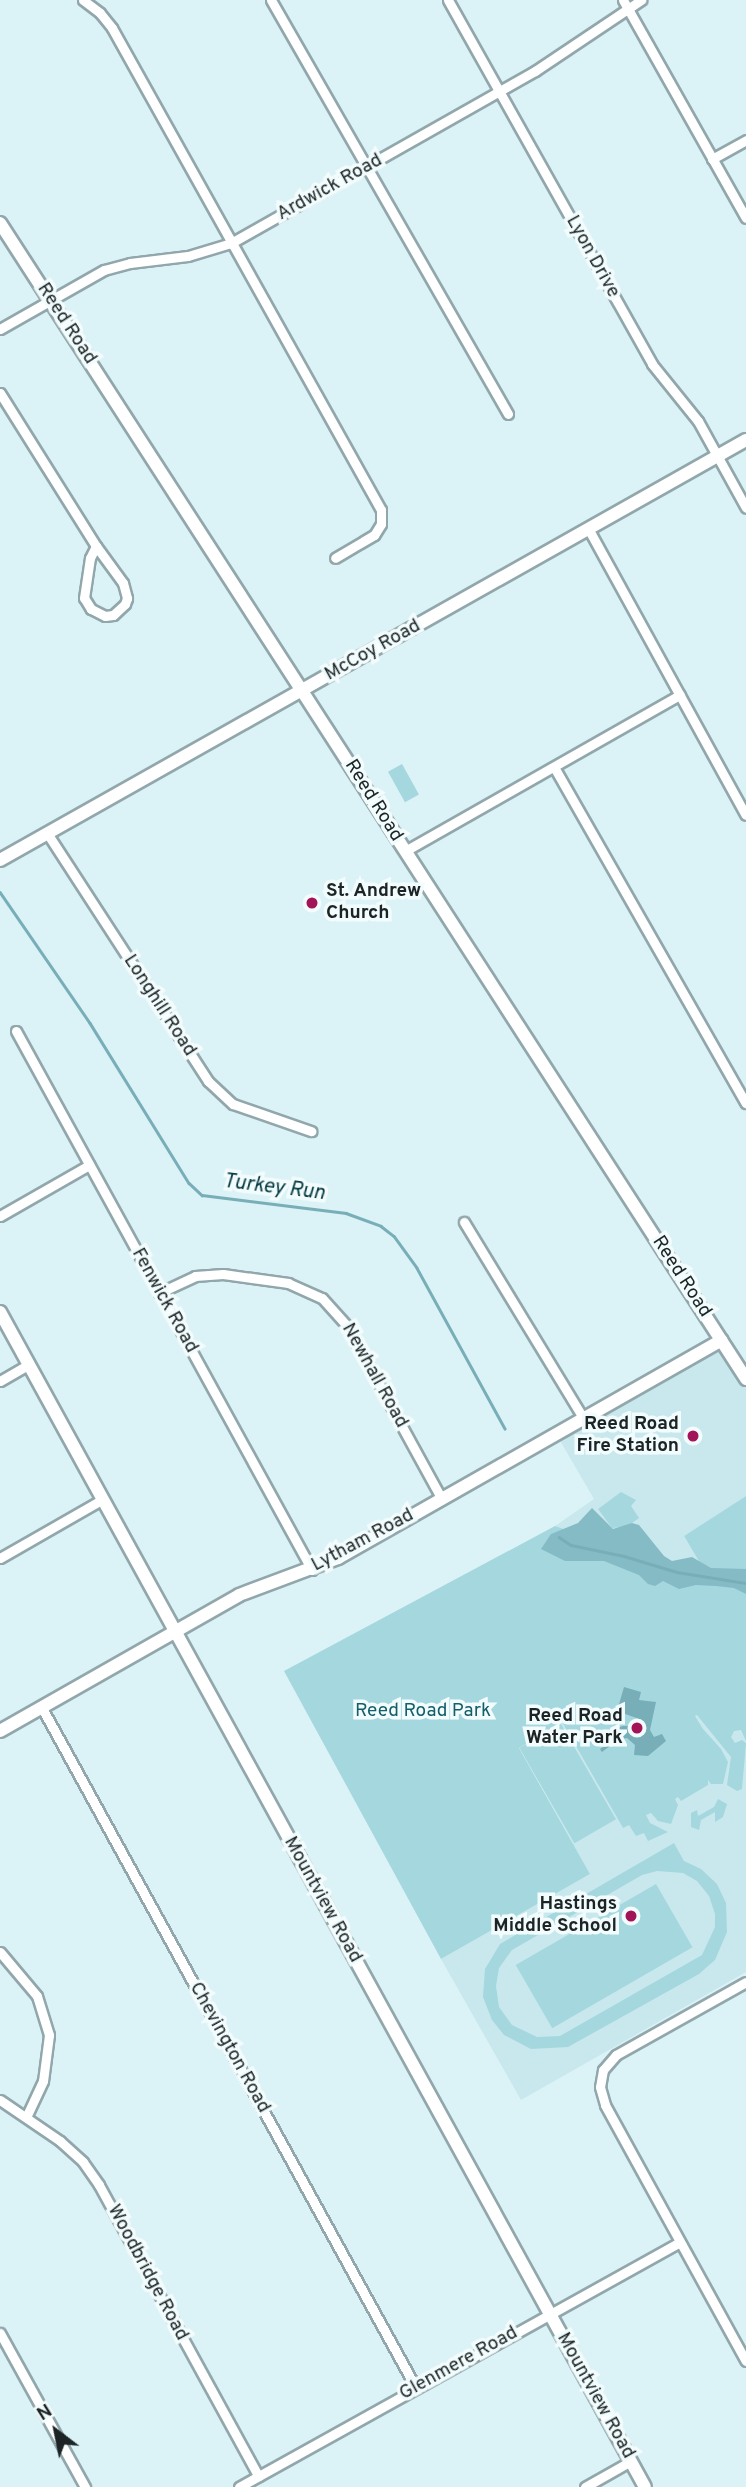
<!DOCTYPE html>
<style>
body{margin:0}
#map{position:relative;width:746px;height:2487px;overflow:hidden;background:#dbf2f6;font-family:Overpass,sans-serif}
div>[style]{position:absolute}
.built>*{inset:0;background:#c8e8ee}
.green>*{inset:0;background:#a5d7df;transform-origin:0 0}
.forest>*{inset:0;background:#85bbc5}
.water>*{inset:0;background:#78aeb7}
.stream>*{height:2.5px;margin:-1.25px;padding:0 1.25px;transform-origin:1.25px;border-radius:1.25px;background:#78aeb7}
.roads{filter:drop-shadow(2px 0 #91a7ab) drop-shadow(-2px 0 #91a7ab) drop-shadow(0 2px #91a7ab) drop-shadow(0 -2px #91a7ab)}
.street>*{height:9px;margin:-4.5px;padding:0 4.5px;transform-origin:4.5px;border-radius:4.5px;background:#fff}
.secondary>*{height:12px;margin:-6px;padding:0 6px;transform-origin:6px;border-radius:6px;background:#fff}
.dots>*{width:19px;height:19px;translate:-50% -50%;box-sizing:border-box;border:4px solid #f3fcfd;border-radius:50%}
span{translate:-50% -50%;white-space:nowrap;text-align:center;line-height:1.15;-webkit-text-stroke:7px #f3fcfd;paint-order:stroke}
.street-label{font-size:19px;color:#1c2426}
.poi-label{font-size:19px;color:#1c2426;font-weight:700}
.left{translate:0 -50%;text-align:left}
.right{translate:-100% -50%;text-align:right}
.park-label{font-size:19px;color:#125e69}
.water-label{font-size:21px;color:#053b42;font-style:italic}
.north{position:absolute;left:21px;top:2396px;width:70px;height:70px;-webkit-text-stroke:5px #f3fcfd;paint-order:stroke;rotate:328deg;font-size:19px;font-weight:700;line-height:28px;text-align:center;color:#1c2426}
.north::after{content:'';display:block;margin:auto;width:24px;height:32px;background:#1c2426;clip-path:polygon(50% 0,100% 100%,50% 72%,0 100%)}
</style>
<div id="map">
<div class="built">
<div style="clip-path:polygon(721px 1336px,746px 1367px,746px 1496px,684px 1536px,704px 1569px,656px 1560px,555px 1526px,594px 1499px,555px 1432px)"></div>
<div style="clip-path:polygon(746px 1687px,746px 1972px,521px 2100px,441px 1959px,590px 1874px,519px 1747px,562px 1722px,623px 1828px,693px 1717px)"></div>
</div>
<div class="green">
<div style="left:402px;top:764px;width:35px;height:16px;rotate:61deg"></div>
<div style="clip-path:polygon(621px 1492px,636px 1500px,631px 1506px,639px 1518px,628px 1526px,612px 1528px,598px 1509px)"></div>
<div style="clip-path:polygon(746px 1496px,746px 1741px,741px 1730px,734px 1731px,731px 1737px,735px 1743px,742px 1740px,746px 1743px,742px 1789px,737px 1791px,727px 1785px,731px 1757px,697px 1715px,695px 1716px,703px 1729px,721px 1749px,728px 1762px,723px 1784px,711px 1784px,708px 1780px,708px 1785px,681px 1801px,678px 1797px,675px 1799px,678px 1805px,671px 1824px,658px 1821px,651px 1813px,646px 1815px,650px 1823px,668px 1832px,648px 1841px,644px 1833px,636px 1836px,629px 1825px,623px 1828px,562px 1722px,519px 1748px,590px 1874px,441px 1959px,284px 1671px,555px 1526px,656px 1560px,703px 1568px,684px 1536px)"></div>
<div style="left:561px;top:1724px;width:110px;height:48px;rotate:60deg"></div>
<div style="clip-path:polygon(718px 1799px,727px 1804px,723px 1817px,715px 1822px,715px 1812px,701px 1820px,699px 1830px,691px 1827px,691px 1813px,697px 1810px,698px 1816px,714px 1807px)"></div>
<div style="clip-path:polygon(evenodd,674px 1843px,684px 1861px,701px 1869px,717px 1884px,726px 1903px,727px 1932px,715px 1960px,699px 1974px,568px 2047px,531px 2049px,504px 2035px,492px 2020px,483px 1997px,485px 1969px,500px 1944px,674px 1843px,657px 1871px,683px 1873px,697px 1881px,709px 1896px,715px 1914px,715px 1927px,702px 1955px,560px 2036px,537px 2037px,512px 2025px,499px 2007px,496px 1986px,499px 1968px,512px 1950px,642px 1875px,657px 1871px)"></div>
<div style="left:656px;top:1884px;width:73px;height:162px;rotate:60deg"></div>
</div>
<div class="forest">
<div style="clip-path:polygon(592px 1508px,613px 1529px,632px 1523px,639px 1525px,664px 1556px,672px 1561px,692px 1557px,711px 1568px,746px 1569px,746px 1594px,734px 1588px,716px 1586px,696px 1585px,679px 1589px,663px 1581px,655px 1586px,648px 1584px,639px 1575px,604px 1561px,565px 1561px,541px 1549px,551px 1534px,578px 1523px)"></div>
</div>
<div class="water">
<div style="clip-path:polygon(624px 1687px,641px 1692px,639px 1700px,656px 1702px,650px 1730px,654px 1737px,662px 1734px,666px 1741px,648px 1756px,634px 1755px,635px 1745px,627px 1738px,618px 1740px,602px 1752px,600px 1749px,603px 1747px,601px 1738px,610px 1730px,623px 1726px,632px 1726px,642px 1720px,617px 1711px)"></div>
</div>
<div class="stream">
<div style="left:0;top:892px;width:159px;rotate:55.5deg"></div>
<div style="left:90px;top:1023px;width:188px;rotate:58.3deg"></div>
<div style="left:189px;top:1183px;width:18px;rotate:43deg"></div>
<div style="left:202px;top:1195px;width:145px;rotate:7.1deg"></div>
<div style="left:346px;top:1213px;width:37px;rotate:20deg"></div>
<div style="left:381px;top:1226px;width:16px;rotate:38deg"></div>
<div style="left:394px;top:1236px;width:39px;rotate:54deg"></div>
<div style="left:417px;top:1268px;width:183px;rotate:61.3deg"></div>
<div style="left:559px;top:1537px;width:14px;rotate:34deg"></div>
<div style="left:571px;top:1545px;width:54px;rotate:11.7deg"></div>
<div style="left:624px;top:1556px;width:55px;rotate:16.8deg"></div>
<div style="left:677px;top:1572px;width:70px;rotate:9.1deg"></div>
</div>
<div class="roads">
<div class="street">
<div style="left:83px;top:0;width:21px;rotate:37deg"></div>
<div style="left:100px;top:13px;width:19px;rotate:51deg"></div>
<div style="left:112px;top:28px;width:552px;rotate:60.83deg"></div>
<div style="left:381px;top:510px;width:14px;rotate:90deg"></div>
<div style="left:381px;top:524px;width:13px;rotate:122deg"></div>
<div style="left:374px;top:535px;width:45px;rotate:149.5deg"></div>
<div style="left:271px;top:0;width:477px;rotate:60.2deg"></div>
<div style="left:448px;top:0;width:417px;rotate:60.7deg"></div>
<div style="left:652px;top:364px;width:73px;rotate:51.1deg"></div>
<div style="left:698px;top:421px;width:99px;rotate:61.1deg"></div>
<div style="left:623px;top:0;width:250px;rotate:60.6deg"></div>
<div style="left:712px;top:159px;width:39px;rotate:-29deg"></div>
<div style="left:0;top:329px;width:120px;rotate:-29.6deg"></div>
<div style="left:104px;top:270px;width:27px;rotate:-15deg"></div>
<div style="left:130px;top:263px;width:58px;rotate:-6.9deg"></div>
<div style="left:188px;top:256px;width:45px;rotate:-16.8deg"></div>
<div style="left:231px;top:243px;width:349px;rotate:-29.5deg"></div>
<div style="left:535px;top:71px;width:128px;rotate:-33.8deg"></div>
<div style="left:0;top:393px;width:181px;rotate:57.9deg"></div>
<div style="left:96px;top:546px;width:46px;rotate:53.9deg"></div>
<div style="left:123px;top:583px;width:16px;rotate:75deg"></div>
<div style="left:127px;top:598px;width:6px;rotate:108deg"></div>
<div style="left:125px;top:604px;width:16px;rotate:137deg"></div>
<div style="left:113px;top:615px;width:8px;rotate:173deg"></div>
<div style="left:105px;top:616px;width:16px;rotate:-153deg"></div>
<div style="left:91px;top:609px;width:13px;rotate:-122deg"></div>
<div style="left:84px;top:598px;width:40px;rotate:-81.5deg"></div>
<div style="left:90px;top:558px;width:13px;rotate:-63deg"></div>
<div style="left:589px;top:530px;width:325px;rotate:61.2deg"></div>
<div style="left:554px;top:767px;width:387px;rotate:60.3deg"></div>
<div style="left:47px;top:833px;width:296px;rotate:57deg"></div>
<div style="left:208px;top:1081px;width:34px;rotate:43deg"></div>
<div style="left:233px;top:1104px;width:83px;rotate:19.1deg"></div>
<div style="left:405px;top:851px;width:316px;rotate:-29.6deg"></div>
<div style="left:16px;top:1031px;width:615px;rotate:61.23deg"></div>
<div style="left:0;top:1216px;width:103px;rotate:-29.8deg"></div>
<div style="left:464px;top:1222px;width:229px;rotate:58.7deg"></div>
<div style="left:159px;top:1293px;width:40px;rotate:-25deg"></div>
<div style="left:195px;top:1276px;width:28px;rotate:-4deg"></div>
<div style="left:223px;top:1274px;width:66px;rotate:7.9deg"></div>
<div style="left:288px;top:1283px;width:37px;rotate:24deg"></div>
<div style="left:322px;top:1298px;width:38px;rotate:48deg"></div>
<div style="left:347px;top:1326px;width:196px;rotate:61.3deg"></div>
<div style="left:0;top:1381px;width:34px;rotate:-30deg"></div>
<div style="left:0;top:1558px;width:119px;rotate:-29.8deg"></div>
<div style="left:42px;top:1708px;width:776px;rotate:61.19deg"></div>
<div style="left:0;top:1952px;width:57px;rotate:49.9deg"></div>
<div style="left:37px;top:1996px;width:41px;rotate:72.9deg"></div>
<div style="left:49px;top:2035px;width:46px;rotate:97.4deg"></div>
<div style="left:43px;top:2081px;width:38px;rotate:115deg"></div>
<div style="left:746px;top:1982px;width:149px;rotate:150.7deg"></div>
<div style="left:616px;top:2055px;width:20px;rotate:131deg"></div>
<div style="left:603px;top:2070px;width:17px;rotate:100deg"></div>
<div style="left:600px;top:2087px;width:19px;rotate:74deg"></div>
<div style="left:605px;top:2105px;width:292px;rotate:61.2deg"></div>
<div style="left:0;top:2100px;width:73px;rotate:34.3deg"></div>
<div style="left:60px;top:2141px;width:31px;rotate:42deg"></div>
<div style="left:83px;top:2162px;width:28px;rotate:55deg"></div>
<div style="left:99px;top:2185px;width:332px;rotate:61.3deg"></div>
<div style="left:0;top:2333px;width:176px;rotate:61.1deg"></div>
<div style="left:239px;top:2487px;width:504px;rotate:-29.05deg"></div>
<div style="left:585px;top:2487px;width:53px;rotate:-29.5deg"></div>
</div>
<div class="secondary">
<div style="left:0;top:223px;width:1376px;rotate:57.16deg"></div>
<div style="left:0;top:860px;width:856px;rotate:-29.38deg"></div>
<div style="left:0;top:1312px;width:1340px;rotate:61.24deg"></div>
<div style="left:0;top:1731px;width:275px;rotate:-29.6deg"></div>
<div style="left:239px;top:1595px;width:106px;rotate:-20.5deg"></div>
<div style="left:338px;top:1558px;width:441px;rotate:-29.6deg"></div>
</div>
</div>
<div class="dots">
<div style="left:312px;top:903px;background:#a21358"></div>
<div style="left:693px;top:1436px;background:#a21358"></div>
<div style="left:637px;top:1728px;background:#a21358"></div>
<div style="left:631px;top:1916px;background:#a21358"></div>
</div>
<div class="street-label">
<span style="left:330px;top:188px;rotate:-29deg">Ardwick Road</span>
<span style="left:592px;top:257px;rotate:61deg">Lyon Drive</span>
<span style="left:66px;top:324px;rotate:57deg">Reed Road</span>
<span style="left:373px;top:651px;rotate:-29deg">McCoy Road</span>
<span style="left:373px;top:801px;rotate:58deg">Reed Road</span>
<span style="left:159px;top:1006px;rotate:57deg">Longhill Road</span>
<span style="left:681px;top:1277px;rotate:57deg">Reed Road</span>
<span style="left:164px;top:1301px;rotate:61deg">Fenwick Road</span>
<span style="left:374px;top:1376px;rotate:61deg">Newhall Road</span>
<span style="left:363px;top:1541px;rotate:-28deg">Lytham Road</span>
<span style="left:322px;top:1900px;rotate:61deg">Mountview Road</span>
<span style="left:229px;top:2048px;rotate:61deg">Chevington Road</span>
<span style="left:147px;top:2273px;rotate:62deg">Woodbridge Road</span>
<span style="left:459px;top:2364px;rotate:-29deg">Glenmere Road</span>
<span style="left:595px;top:2396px;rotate:61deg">Mountview Road</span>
</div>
<div class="poi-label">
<span class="left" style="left:326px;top:903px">St. Andrew<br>Church</span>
<span class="right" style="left:679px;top:1436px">Reed Road<br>Fire Station</span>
<span class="right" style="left:623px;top:1728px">Reed Road<br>Water Park</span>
<span class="right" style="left:617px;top:1916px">Hastings<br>Middle School</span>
</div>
<div class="park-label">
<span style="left:423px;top:1712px">Reed Road Park</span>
</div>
<div class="water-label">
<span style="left:274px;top:1188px;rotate:7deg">Turkey Run</span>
</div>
<div class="north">N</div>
</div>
